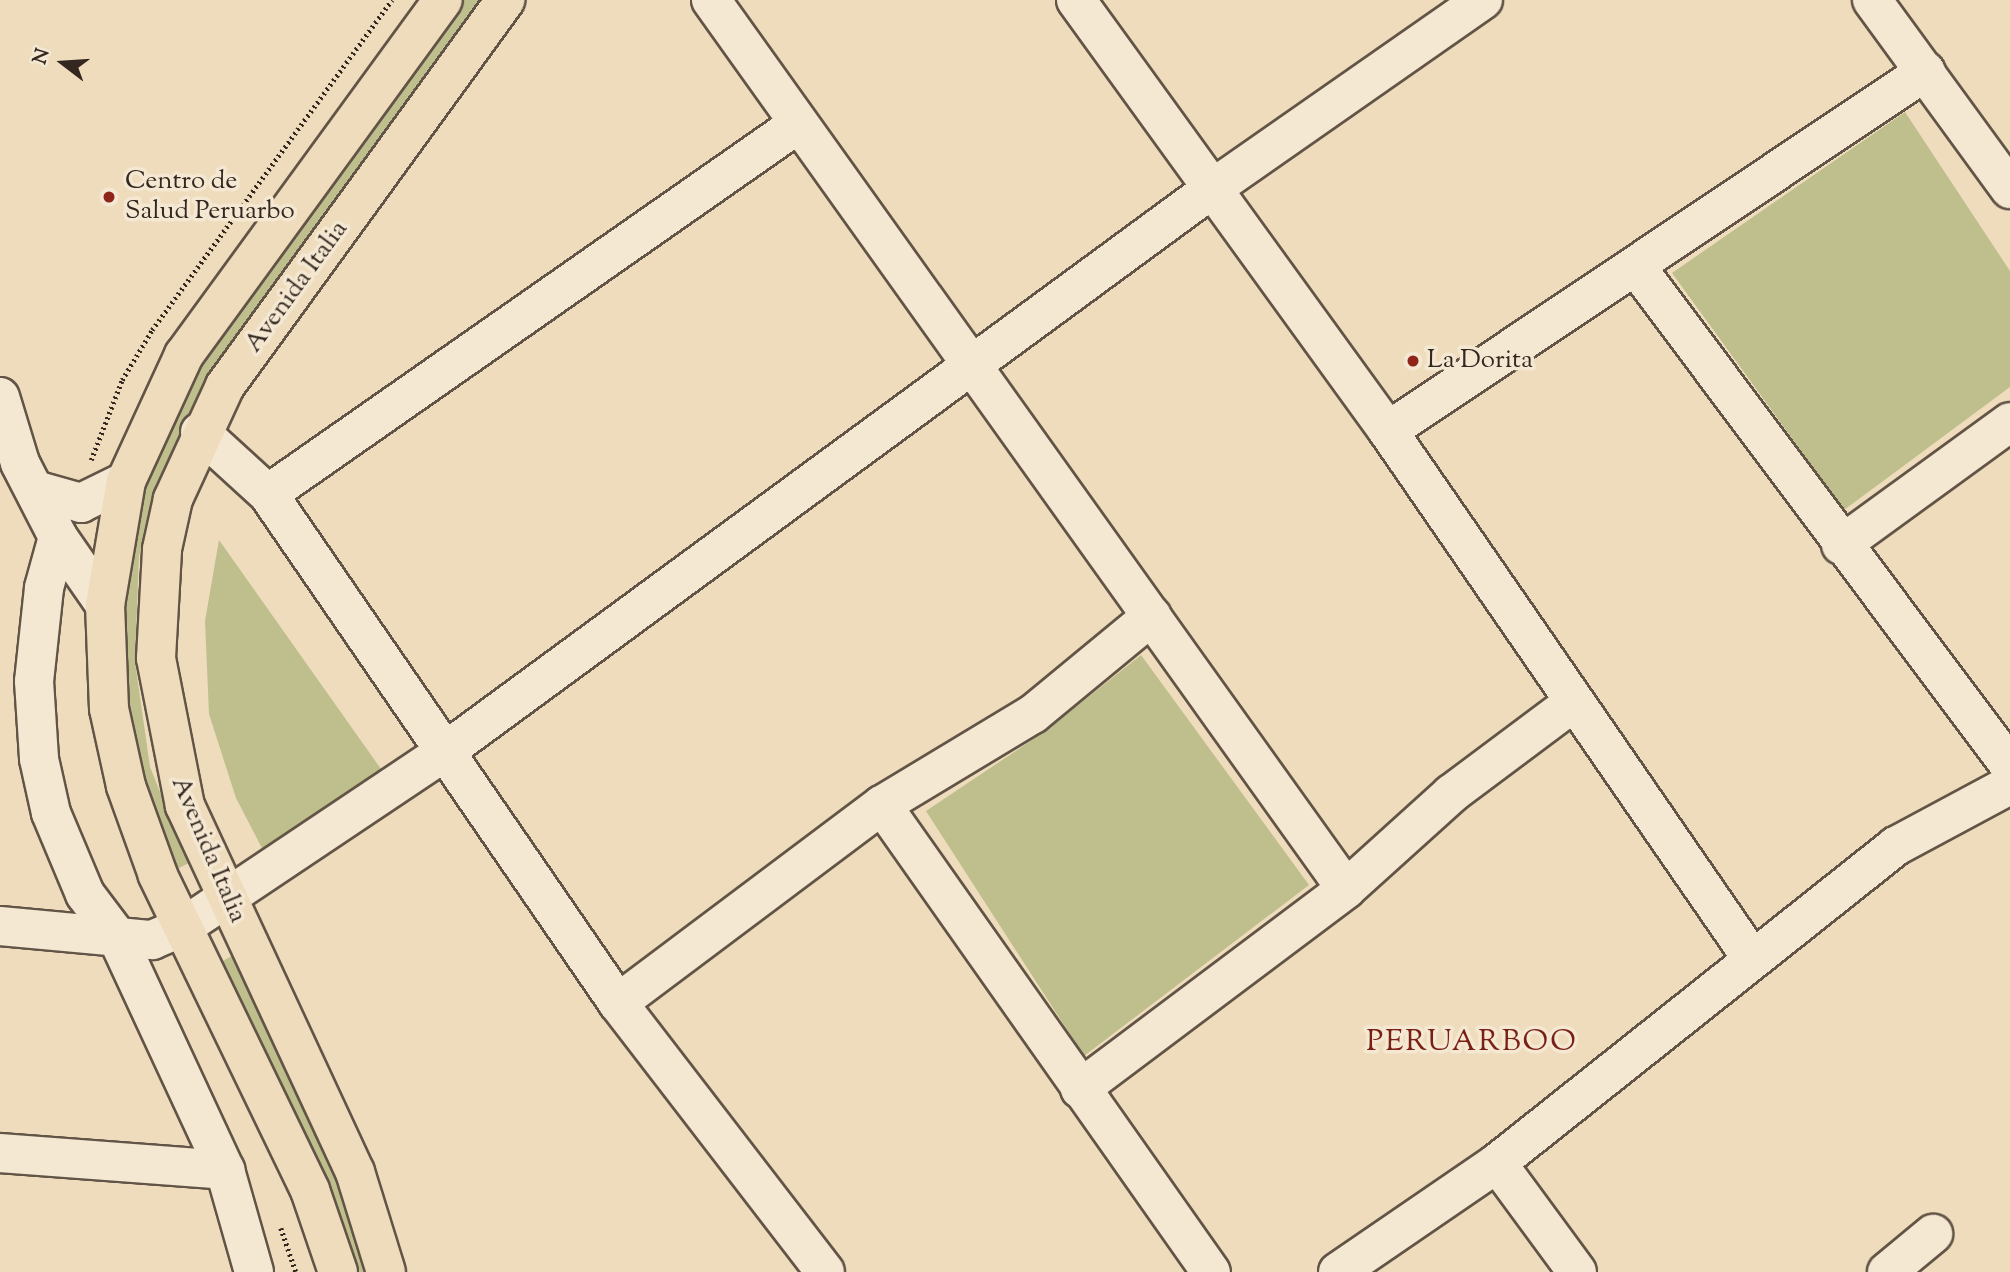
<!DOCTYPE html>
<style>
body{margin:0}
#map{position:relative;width:2010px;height:1272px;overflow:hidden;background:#eedcbc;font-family:"Sorts Mill Goudy",serif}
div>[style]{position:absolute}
.green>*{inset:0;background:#bebf8d}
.path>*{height:4.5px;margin-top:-2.25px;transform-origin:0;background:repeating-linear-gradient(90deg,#34271f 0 2px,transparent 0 5.5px)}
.roads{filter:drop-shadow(2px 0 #625446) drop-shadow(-2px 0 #625446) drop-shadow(0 2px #625446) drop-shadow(0 -2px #625446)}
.minor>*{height:38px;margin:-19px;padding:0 19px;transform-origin:19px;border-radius:19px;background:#f4e8d3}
.major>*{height:38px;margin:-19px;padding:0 19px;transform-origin:19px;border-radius:19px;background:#eedcbc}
.dots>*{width:19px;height:19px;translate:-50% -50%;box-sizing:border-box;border:4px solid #f4e8d3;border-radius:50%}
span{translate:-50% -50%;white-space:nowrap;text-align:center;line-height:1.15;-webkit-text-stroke:7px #f4e8d3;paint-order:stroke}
.poi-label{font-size:26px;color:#34271f}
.left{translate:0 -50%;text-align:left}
.street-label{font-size:26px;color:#34271f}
.quarter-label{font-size:30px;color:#7a1f14;letter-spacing:2px}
.north{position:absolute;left:28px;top:28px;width:70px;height:70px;-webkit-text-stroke:5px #f4e8d3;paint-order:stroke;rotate:287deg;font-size:19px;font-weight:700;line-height:28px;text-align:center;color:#34271f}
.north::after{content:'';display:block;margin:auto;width:24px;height:32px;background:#34271f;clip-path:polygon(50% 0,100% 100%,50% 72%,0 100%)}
</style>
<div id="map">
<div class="green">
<div style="clip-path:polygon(462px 0,481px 0,209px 373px,160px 481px,139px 556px,135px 662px,150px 767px,189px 863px,177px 869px,150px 806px,127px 702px,123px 599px,148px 477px,199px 363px)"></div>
<div style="clip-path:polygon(1905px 112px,2010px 271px,2010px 387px,1844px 510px,1672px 273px)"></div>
<div style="clip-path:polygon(219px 540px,381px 769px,264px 852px,236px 798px,209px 714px,205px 621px)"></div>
<div style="clip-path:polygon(1141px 655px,1309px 885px,1084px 1056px,926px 811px,1047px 730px)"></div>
<div style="clip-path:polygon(232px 956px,340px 1179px,368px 1272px,354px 1272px,219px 963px)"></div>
</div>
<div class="path">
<div style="left:91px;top:460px;width:86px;rotate:-68.8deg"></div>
<div style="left:122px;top:380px;width:58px;rotate:-59deg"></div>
<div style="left:152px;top:330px;width:408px;rotate:-54deg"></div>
<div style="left:281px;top:1228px;width:46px;rotate:71.2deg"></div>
</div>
<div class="roads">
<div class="minor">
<div style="left:711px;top:0;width:1092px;rotate:54.46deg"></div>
<div style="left:1076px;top:0;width:532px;rotate:54.1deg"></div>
<div style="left:1388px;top:431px;width:639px;rotate:55.39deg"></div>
<div style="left:1872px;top:0;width:234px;rotate:53.9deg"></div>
<div style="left:1637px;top:268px;width:622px;rotate:53.17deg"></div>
<div style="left:0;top:397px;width:69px;rotate:73.1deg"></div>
<div style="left:20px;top:463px;width:83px;rotate:62.8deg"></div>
<div style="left:58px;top:537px;width:83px;rotate:55.3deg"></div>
<div style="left:1388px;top:431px;width:647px;rotate:-33.79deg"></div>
<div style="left:200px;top:432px;width:92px;rotate:42.4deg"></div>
<div style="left:268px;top:494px;width:618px;rotate:55.49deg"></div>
<div style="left:618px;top:1003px;width:339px;rotate:52.4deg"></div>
<div style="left:35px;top:490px;width:48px;rotate:15.8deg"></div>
<div style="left:81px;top:503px;width:50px;rotate:-26.1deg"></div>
<div style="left:268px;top:494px;width:646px;rotate:-34.92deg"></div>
<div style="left:58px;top:537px;width:53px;rotate:105.4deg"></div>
<div style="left:44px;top:588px;width:94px;rotate:96.1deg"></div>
<div style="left:34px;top:681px;width:78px;rotate:86.3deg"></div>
<div style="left:39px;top:759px;width:55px;rotate:77.5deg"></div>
<div style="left:51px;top:813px;width:88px;rotate:67.2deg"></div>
<div style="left:85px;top:894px;width:51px;rotate:52.9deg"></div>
<div style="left:116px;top:935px;width:259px;rotate:65.1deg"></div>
<div style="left:225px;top:1170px;width:106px;rotate:74.1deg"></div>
<div style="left:1841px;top:545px;width:209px;rotate:-36deg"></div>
<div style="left:882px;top:805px;width:571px;rotate:54.84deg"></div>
<div style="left:0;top:926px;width:153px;rotate:5.3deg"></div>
<div style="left:152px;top:940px;width:34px;rotate:-23deg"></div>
<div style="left:183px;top:927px;width:313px;rotate:-33.8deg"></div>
<div style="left:443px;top:753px;width:950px;rotate:-36.27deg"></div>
<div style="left:1209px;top:191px;width:334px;rotate:-34.9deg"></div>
<div style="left:618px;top:1003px;width:330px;rotate:-36.9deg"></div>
<div style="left:882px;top:805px;width:176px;rotate:-31.1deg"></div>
<div style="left:1033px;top:714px;width:154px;rotate:-39.5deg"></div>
<div style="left:1080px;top:1089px;width:333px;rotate:-36.9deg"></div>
<div style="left:1346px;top:889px;width:142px;rotate:-42.1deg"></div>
<div style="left:1451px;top:794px;width:154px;rotate:-36.8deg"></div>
<div style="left:0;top:1153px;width:226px;rotate:4.3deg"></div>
<div style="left:1497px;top:1163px;width:135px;rotate:53.7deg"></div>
<div style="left:1338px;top:1272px;width:193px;rotate:-34.4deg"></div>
<div style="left:1497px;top:1163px;width:510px;rotate:-38.47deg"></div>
<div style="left:1896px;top:846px;width:129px;rotate:-28.2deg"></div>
<div style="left:1887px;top:1272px;width:60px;rotate:-39.6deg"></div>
</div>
<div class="major">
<div style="left:338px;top:1272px;width:87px;rotate:-108.9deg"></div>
<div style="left:310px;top:1190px;width:350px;rotate:-115.8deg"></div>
<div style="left:158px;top:875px;width:95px;rotate:-109.8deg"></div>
<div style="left:126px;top:786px;width:79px;rotate:-102.4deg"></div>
<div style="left:109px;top:709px;width:104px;rotate:-92.2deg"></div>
<div style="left:105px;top:605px;width:126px;rotate:-80.4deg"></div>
<div style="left:126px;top:481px;width:139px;rotate:-65.3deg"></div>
<div style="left:184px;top:355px;width:439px;rotate:-53.9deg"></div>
<div style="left:386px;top:1272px;width:105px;rotate:-107.2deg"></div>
<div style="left:355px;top:1172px;width:404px;rotate:-114.9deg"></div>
<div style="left:185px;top:806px;width:151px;rotate:-101.1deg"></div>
<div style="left:156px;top:658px;width:109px;rotate:-86.8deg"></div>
<div style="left:162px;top:549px;width:51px;rotate:-77.6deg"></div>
<div style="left:173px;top:499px;width:124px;rotate:-65.3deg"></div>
<div style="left:225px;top:386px;width:477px;rotate:-54deg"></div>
</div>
</div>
<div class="dots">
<div style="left:109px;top:197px;background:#8f2418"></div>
<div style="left:1413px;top:361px;background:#8f2418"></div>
</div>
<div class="poi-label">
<span class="left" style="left:125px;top:197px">Centro de<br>Salud Peruarbo</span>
<span class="left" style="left:1427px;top:361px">La Dorita</span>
</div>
<div class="street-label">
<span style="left:297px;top:287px;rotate:-54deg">Avenida Italia</span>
<span style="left:208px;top:850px;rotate:67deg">Avenida Italia</span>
</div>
<div class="quarter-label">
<span style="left:1472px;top:1043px">PERUARBOO</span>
</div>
<div class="north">N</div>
</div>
